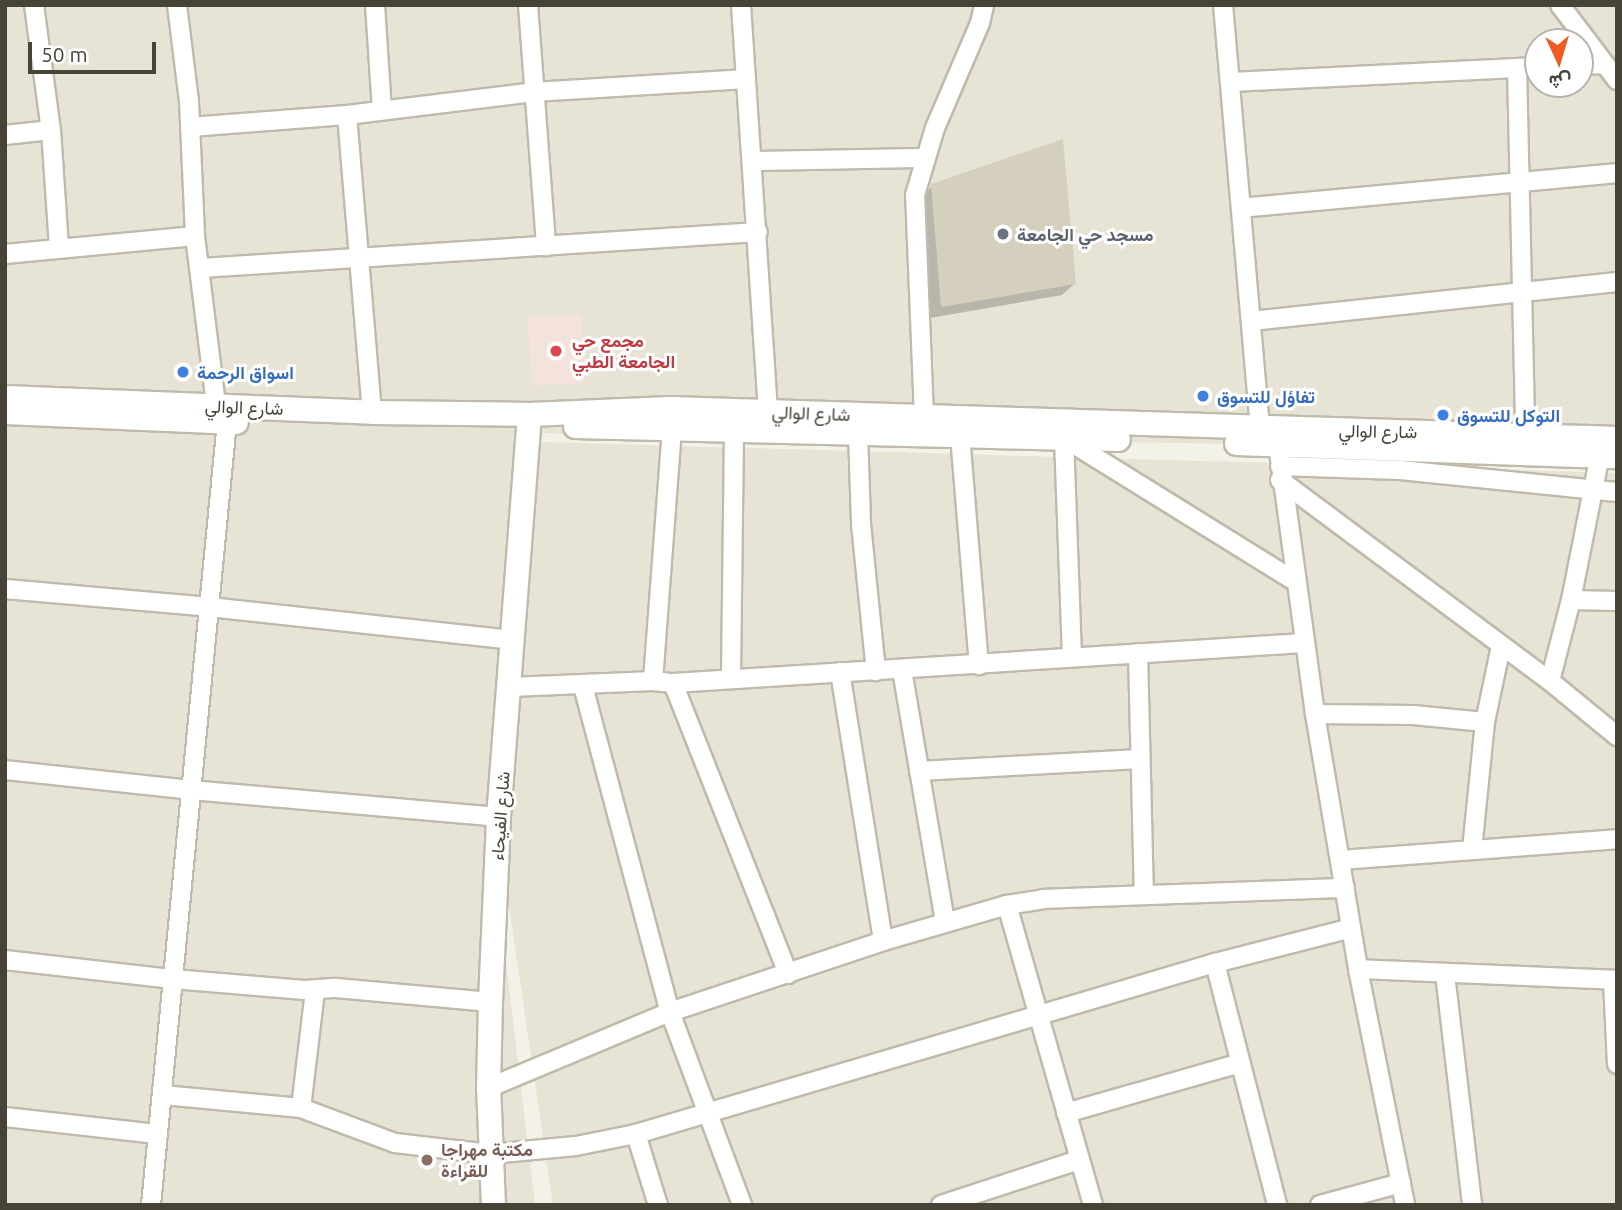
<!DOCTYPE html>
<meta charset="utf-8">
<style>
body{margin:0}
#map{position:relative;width:1622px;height:1210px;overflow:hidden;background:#f3f2e8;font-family:Ubuntu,Vazirmatn,sans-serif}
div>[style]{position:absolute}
.residential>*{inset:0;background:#e7e4d6}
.medical>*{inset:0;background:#f4e2dc;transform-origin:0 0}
.shadow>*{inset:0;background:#0003}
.building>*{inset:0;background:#d5cfbe}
.roads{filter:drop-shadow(2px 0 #bfbaab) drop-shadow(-2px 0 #bfbaab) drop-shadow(0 2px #bfbaab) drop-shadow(0 -2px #bfbaab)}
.minor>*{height:18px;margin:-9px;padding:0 9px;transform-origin:9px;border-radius:9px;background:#fff}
.tertiary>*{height:23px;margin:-11.5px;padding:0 11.5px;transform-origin:11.5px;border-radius:11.5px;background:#fff}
.dots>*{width:19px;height:19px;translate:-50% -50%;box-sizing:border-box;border:4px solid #fff;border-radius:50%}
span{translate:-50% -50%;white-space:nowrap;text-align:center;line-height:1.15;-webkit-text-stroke:6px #fff;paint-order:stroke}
.worship-label{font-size:18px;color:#5b616d;font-weight:700}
.left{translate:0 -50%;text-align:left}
.health-label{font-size:18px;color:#be3a42;font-weight:700}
.shop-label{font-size:18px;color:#366cbe;font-weight:700}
.street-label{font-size:18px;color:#474337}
.education-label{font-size:18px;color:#785e54;font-weight:700}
.frame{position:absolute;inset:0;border:7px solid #474337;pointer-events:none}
.north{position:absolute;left:1524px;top:28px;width:70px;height:70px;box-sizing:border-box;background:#fff;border:2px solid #b5b4af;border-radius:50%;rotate:176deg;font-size:19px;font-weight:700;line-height:28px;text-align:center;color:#474337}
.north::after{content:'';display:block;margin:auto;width:24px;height:32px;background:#f25b20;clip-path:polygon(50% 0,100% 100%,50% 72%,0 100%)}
.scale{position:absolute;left:28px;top:42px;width:128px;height:32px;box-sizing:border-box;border:4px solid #474337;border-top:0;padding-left:9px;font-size:21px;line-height:24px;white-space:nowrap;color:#474337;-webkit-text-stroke:5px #fff;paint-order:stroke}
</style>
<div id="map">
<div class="residential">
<div style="clip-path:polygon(evenodd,5px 5px,1617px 5px,1617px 450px,530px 433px,498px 894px,535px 1205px,5px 1205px,5px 5px,1538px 42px,1580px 42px,1580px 84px,1538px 84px,1538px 42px)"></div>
<div style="clip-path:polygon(541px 442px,1617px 473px,1617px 1205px,553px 1205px,507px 893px)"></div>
</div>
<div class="medical">
<div style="left:581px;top:315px;width:68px;height:53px;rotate:87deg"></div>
</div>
<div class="shadow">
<div style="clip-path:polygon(932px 186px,1074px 284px,1062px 295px,930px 318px,920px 198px)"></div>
</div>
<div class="building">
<div style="clip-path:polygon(1063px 139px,1076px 284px,941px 307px,931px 184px)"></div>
</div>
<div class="roads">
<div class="minor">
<div style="left:34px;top:5px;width:126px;rotate:82.3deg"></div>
<div style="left:51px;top:130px;width:117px;rotate:86.1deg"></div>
<div style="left:177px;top:5px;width:98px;rotate:82.9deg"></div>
<div style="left:189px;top:102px;width:134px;rotate:87.4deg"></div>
<div style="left:195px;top:236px;width:170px;rotate:82.9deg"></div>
<div style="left:375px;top:5px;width:105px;rotate:86.2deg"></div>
<div style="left:528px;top:5px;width:242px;rotate:85.7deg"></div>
<div style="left:741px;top:5px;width:407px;rotate:86.2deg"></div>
<div style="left:1223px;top:5px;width:425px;rotate:85deg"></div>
<div style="left:1560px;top:5px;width:94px;rotate:52.8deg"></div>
<div style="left:1580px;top:65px;width:25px;rotate:-2deg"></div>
<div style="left:1517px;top:68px;width:366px;rotate:88.7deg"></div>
<div style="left:1230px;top:82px;width:308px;rotate:-2.8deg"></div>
<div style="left:347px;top:115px;width:298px;rotate:85.2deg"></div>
<div style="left:190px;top:127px;width:157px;rotate:-4.4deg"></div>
<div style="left:347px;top:115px;width:188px;rotate:-7deg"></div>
<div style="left:534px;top:92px;width:212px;rotate:-3.5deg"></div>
<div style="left:5px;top:135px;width:46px;rotate:-6.2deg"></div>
<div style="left:752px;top:161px;width:172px;rotate:-1deg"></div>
<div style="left:1241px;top:208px;width:378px;rotate:-5.3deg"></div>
<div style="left:5px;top:254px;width:191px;rotate:-5.4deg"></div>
<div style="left:201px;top:268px;width:558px;rotate:-3.7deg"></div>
<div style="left:1251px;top:321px;width:368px;rotate:-6.1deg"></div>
<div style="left:924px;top:417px;width:222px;rotate:-92.3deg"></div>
<div style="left:915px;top:195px;width:70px;rotate:-73.4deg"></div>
<div style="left:935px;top:128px;width:114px;rotate:-66.8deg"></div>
<div style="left:980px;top:23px;width:18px;rotate:-77deg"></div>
<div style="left:858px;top:432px;width:92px;rotate:88.1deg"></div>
<div style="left:861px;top:524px;width:148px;rotate:84.2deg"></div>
<div style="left:960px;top:435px;width:231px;rotate:85.3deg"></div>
<div style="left:1064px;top:438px;width:272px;rotate:31.8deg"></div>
<div style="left:1064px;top:438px;width:219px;rotate:87.9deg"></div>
<div style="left:1278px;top:444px;width:273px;rotate:82.2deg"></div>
<div style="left:1315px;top:714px;width:259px;rotate:80.4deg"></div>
<div style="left:1358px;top:969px;width:241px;rotate:78.7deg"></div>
<div style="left:1280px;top:466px;width:120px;rotate:1.9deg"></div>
<div style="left:1400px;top:470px;width:218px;rotate:5.8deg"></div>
<div style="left:1280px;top:480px;width:337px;rotate:36.7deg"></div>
<div style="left:1550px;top:681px;width:87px;rotate:39.4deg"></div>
<div style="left:5px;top:589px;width:205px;rotate:5deg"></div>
<div style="left:209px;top:607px;width:305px;rotate:6.2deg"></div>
<div style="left:1571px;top:600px;width:46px;rotate:1.2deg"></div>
<div style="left:1138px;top:653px;width:242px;rotate:88.6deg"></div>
<div style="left:902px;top:670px;width:256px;rotate:80.3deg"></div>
<div style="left:840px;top:672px;width:272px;rotate:80.9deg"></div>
<div style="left:731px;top:677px;width:247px;rotate:-89.3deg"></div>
<div style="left:653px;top:681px;width:254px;rotate:-85.7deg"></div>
<div style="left:1550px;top:681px;width:84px;rotate:-75.5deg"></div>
<div style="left:1571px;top:600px;width:148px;rotate:-78.7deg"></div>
<div style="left:673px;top:683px;width:313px;rotate:68.4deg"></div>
<div style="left:583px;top:686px;width:337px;rotate:75.1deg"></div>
<div style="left:670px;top:1012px;width:206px;rotate:69.5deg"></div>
<div style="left:511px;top:687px;width:142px;rotate:-2.4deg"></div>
<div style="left:653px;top:681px;width:20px;rotate:6deg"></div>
<div style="left:673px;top:683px;width:632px;rotate:-3.63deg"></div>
<div style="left:1315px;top:714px;width:98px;rotate:0.6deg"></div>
<div style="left:1413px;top:715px;width:72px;rotate:5.6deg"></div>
<div style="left:5px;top:770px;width:187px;rotate:6.1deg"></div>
<div style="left:191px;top:790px;width:308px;rotate:5deg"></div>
<div style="left:919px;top:771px;width:221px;rotate:-3.1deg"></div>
<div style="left:1472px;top:850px;width:129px;rotate:-84.2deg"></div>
<div style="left:1485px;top:722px;width:78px;rotate:-78.1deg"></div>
<div style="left:1340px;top:860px;width:278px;rotate:-4.3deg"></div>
<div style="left:1007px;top:905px;width:312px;rotate:74deg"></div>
<div style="left:5px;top:960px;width:169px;rotate:6.5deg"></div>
<div style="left:173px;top:979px;width:132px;rotate:4.8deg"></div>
<div style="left:305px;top:990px;width:31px;rotate:-4deg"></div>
<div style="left:336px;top:988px;width:155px;rotate:5.2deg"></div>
<div style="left:1215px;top:963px;width:250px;rotate:75.6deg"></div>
<div style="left:1358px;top:969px;width:259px;rotate:2.4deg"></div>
<div style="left:1445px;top:974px;width:233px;rotate:83.3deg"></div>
<div style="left:1613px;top:980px;width:84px;rotate:87.3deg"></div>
<div style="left:488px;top:1088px;width:197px;rotate:-22.7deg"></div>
<div style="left:670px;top:1012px;width:225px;rotate:-18.4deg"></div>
<div style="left:883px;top:941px;width:129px;rotate:-16.2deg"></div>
<div style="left:1007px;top:905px;width:36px;rotate:-9deg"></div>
<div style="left:1043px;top:899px;width:302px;rotate:-2.1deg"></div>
<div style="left:163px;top:1095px;width:139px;rotate:5.4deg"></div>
<div style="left:301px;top:1108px;width:100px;rotate:20.4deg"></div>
<div style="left:395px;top:1143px;width:96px;rotate:6.6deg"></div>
<div style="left:490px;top:1154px;width:86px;rotate:-5.3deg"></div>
<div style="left:576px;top:1146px;width:61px;rotate:-11.3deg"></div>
<div style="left:636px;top:1134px;width:604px;rotate:-16.45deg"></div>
<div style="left:1215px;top:963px;width:140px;rotate:-14.4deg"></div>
<div style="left:301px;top:1108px;width:119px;rotate:-83.2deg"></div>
<div style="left:1066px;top:1113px;width:181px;rotate:-16deg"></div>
<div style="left:5px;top:1117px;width:153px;rotate:6.4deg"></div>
<div style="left:636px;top:1134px;width:74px;rotate:72.8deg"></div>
<div style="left:151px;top:1205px;width:787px;rotate:-84.46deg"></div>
<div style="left:941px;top:1205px;width:145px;rotate:-18.1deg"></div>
<div style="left:1320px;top:1205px;width:84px;rotate:-15.2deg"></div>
</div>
<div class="tertiary">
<div style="left:5px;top:397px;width:367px;rotate:2.3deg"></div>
<div style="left:372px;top:412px;width:157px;rotate:0.7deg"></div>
<div style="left:529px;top:414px;width:141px;rotate:-2.4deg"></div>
<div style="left:670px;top:408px;width:947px;rotate:1.81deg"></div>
<div style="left:5px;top:412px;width:231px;rotate:2.5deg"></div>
<div style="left:575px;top:426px;width:543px;rotate:1.37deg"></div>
<div style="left:1236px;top:443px;width:381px;rotate:2deg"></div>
<div style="left:493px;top:1205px;width:117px;rotate:-92.4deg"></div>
<div style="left:488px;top:1088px;width:86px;rotate:-88.7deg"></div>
<div style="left:490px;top:1002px;width:185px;rotate:-87.5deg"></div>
<div style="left:498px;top:817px;width:404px;rotate:-85.6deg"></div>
</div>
</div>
<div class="dots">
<div style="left:1003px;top:234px;background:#6b7280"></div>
<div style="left:556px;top:351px;background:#e0444e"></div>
<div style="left:183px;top:372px;background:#3f7fe0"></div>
<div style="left:1203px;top:396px;background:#3f7fe0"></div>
<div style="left:1443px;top:415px;background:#3f7fe0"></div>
<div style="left:427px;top:1160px;background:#8d6e63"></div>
</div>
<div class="worship-label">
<span class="left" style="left:1017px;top:234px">مسجد حي الجامعة</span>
</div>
<div class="health-label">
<span class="left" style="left:572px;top:351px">مجمع حي<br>الجامعة الطبي</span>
</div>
<div class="shop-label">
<span class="left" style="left:197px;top:372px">اسواق الرحمة</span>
<span class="left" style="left:1217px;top:396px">تفاؤل للتسوق</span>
<span class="left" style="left:1457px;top:415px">التوكل للتسوق</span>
</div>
<div class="street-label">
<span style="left:244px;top:407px;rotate:2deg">شارع الوالي</span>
<span style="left:811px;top:413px;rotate:2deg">شارع الوالي</span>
<span style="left:1378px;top:431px;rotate:1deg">شارع الوالي</span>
<span style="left:500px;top:816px;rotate:-86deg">شارع الفيحاء</span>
</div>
<div class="education-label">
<span class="left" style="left:441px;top:1160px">مكتبة مهراجا<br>للقراءة</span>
</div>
<div class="frame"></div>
<div class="north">ش</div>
<div class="scale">50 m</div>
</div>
